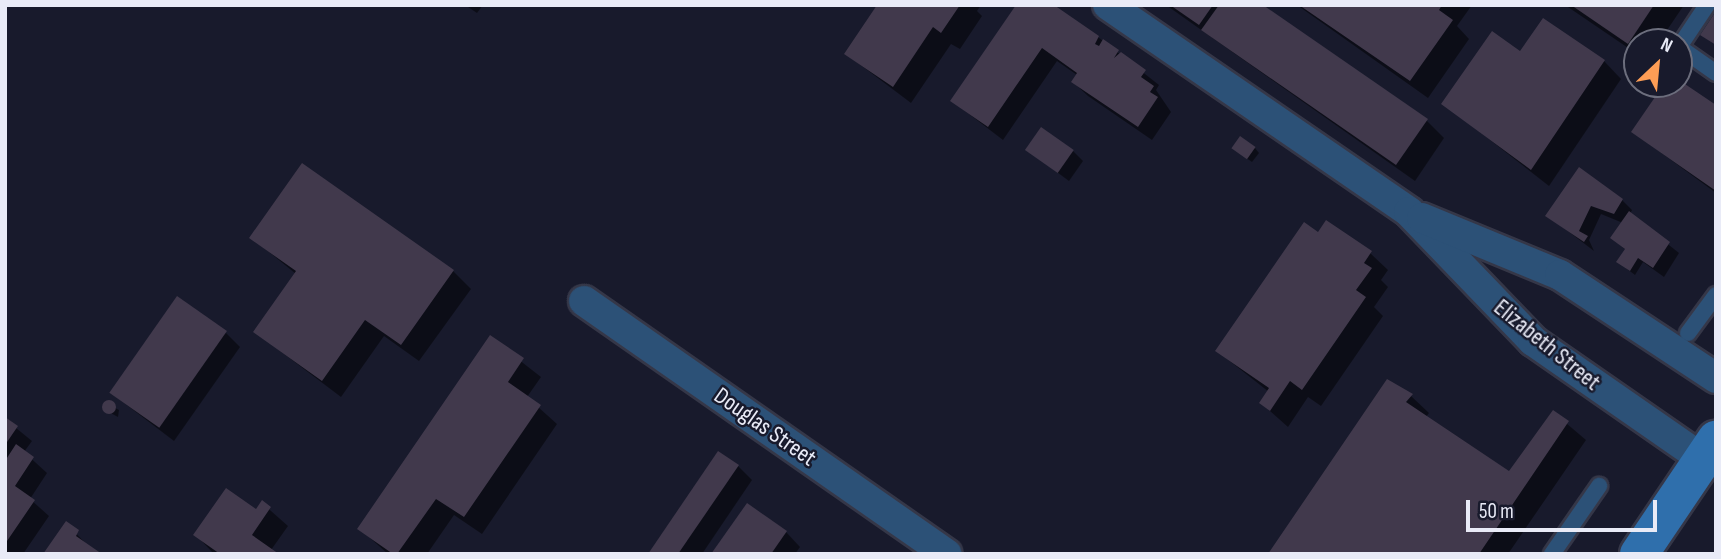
<!DOCTYPE html>
<style>
body{margin:0}
#map{position:relative;width:1721px;height:559px;overflow:hidden;background:#181a2c;font-family:"Sofia Sans Condensed",sans-serif}
div>[style]{position:absolute}
.shadow>*{inset:0;background:#0007}
.building>*{inset:0;background:#41394c;transform-origin:0 0}
.round{border-radius:50%}
.roads{filter:drop-shadow(2px 0 #353748) drop-shadow(-2px 0 #353748) drop-shadow(0 2px #353748) drop-shadow(0 -2px #353748)}
.service>*{height:16px;margin:-8px;padding:0 8px;transform-origin:8px;border-radius:8px;background:#2c5177}
.minor>*{height:30px;margin:-15px;padding:0 15px;transform-origin:15px;border-radius:15px;background:#2c5177}
.secondary>*{height:38px;margin:-19px;padding:0 19px;transform-origin:19px;border-radius:19px;background:#2f6fac}
span{translate:-50% -50%;white-space:nowrap;text-align:center;line-height:1.15;-webkit-text-stroke:5px #181a2c;paint-order:stroke}
.street-label{font-size:24px;color:#e9ebf7}
.frame{position:absolute;inset:0;border:7px solid #e9ebf7;pointer-events:none}
.north{position:absolute;left:1623px;top:28px;width:70px;height:70px;box-sizing:border-box;background:#181a2c;border:2px solid #6c6e7d;border-radius:50%;rotate:26deg;font-size:19px;font-weight:700;line-height:28px;text-align:center;color:#e9ebf7}
.north::after{content:'';display:block;margin:auto;width:24px;height:32px;background:#fd9d55;clip-path:polygon(50% 0,100% 100%,50% 72%,0 100%)}
.scale{position:absolute;left:1466px;top:500px;width:191px;height:32px;box-sizing:border-box;border:4px solid #e9ebf7;border-top:0;padding-left:9px;font-size:21px;line-height:24px;white-space:nowrap;color:#e9ebf7;-webkit-text-stroke:5px #181a2c;paint-order:stroke}
</style>
<div id="map">
<div class="shadow">
<div style="clip-path:polygon(465px 5px,483px 5px,477px 13px)"></div>
<div style="clip-path:polygon(879px 5px,981px 5px,977px 11px,982px 16px,960px 49px,951px 44px,911px 103px,846px 54px)"></div>
<div style="clip-path:polygon(1019px 5px,1098px 37px,1159px 85px,1156px 90px,1171px 112px,1152px 140px,1088px 96px,1073px 82px,1077px 75px,1057px 61px,1003px 140px,952px 101px)"></div>
<div style="clip-path:polygon(1166px 5px,1260px 5px,1427px 121px,1444px 138px,1415px 181px)"></div>
<div style="clip-path:polygon(1297px 5px,1472px 5px,1457px 26px,1469px 39px,1428px 98px)"></div>
<div style="clip-path:polygon(1565px 5px,1684px 5px,1659px 42px,1637px 42px,1637px 54px)"></div>
<div style="clip-path:polygon(1521px 53px,1604px 61px,1621px 79px,1549px 186px,1444px 104px)"></div>
<div style="clip-path:polygon(1679px 82px,1716px 107px,1716px 193px,1633px 132px,1666px 84px)"></div>
<div style="clip-path:polygon(1255px 148px,1259px 153px,1252px 162px,1238px 152px)"></div>
<div style="clip-path:polygon(1027px 150px,1073px 151px,1083px 161px,1069px 181px)"></div>
<div style="clip-path:polygon(1579px 170px,1622px 200px,1632px 210px,1630px 214px,1679px 253px,1664px 277px,1643px 262px,1635px 275px,1618px 262px,1626px 250px,1612px 238px,1623px 223px,1601px 214px,1589px 240px,1594px 251px,1548px 216px)"></div>
<div style="clip-path:polygon(1318px 234px,1370px 253px,1388px 270px,1381px 280px,1388px 287px,1374px 307px,1383px 316px,1321px 406px,1308px 397px,1288px 427px,1261px 403px,1269px 392px,1217px 351px)"></div>
<div style="clip-path:polygon(252px 238px,453px 271px,471px 289px,419px 361px,384px 336px,341px 397px,255px 332px,296px 274px)"></div>
<div style="clip-path:polygon(226px 333px,240px 347px,174px 441px,111px 393px)"></div>
<div style="clip-path:polygon(491px 338px,541px 377px,527px 397px,557px 424px,482px 534px,454px 515px,427px 554px,388px 554px,360px 529px)"></div>
<div style="clip-path:polygon(1411px 396px,1429px 413px,1426px 417px,1509px 474px,1553px 412px,1586px 440px,1508px 554px,1270px 554px)"></div>
<div style="clip-path:polygon(107px 404px,119px 410px,118px 417px,105px 410px)"></div>
<div style="clip-path:polygon(5px 419px,32px 441px,24px 452px,47px 473px,30px 499px,49px 516px,23px 554px,5px 554px)"></div>
<div style="clip-path:polygon(738px 466px,752px 480px,702px 554px,650px 554px)"></div>
<div style="clip-path:polygon(262px 503px,288px 526px,271px 550px,276px 554px,214px 554px,196px 535px,256px 512px)"></div>
<div style="clip-path:polygon(66px 523px,91px 549px,45px 554px)"></div>
<div style="clip-path:polygon(786px 532px,800px 547px,795px 554px,714px 554px)"></div>
</div>
<div class="building">
<div style="clip-path:polygon(877px 5px,960px 5px,941px 33px,933px 27px,893px 87px,844px 54px)"></div>
<div style="clip-path:polygon(1016px 5px,1054px 5px,1099px 36px,1095px 44px,1099px 46px,1103px 39px,1119px 50px,1114px 58px,1121px 52px,1146px 70px,1141px 77px,1154px 86px,1150px 92px,1158px 97px,1138px 127px,1071px 82px,1077px 73px,1042px 48px,988px 127px,950px 101px)"></div>
<div style="clip-path:polygon(1170px 5px,1213px 5px,1199px 25px)"></div>
<div style="clip-path:polygon(1219px 5px,1263px 5px,1428px 119px,1396px 165px,1201px 30px)"></div>
<div style="clip-path:polygon(1299px 5px,1442px 5px,1439px 10px,1453px 20px,1410px 81px)"></div>
<div style="clip-path:polygon(1571px 5px,1654px 5px,1628px 44px)"></div>
<div style="clip-path:polygon(1716px 11px,1716px 45px,1700px 35px)"></div>
<div style="clip-path:polygon(1543px 18px,1605px 60px,1531px 170px,1441px 104px,1492px 31px,1520px 51px)"></div>
<div style="clip-path:polygon(1679px 80px,1716px 105px,1716px 191px,1631px 132px,1664px 84px,1679px 84px)"></div>
<div style="left:1041px;top:127px;width:40px;height:28px;rotate:35deg"></div>
<div style="left:1240px;top:136px;width:19px;height:15px;rotate:35deg"></div>
<div style="clip-path:polygon(302px 163px,454px 270px,401px 345px,365px 320px,322px 381px,253px 332px,296px 271px,249px 238px)"></div>
<div style="clip-path:polygon(1579px 167px,1623px 199px,1614px 214px,1591px 206px,1579px 231px,1588px 236px,1584px 242px,1545px 216px)"></div>
<div style="clip-path:polygon(1629px 211px,1670px 242px,1653px 268px,1638px 258px,1630px 271px,1616px 262px,1625px 249px,1610px 238px)"></div>
<div style="clip-path:polygon(1326px 220px,1372px 251px,1364px 263px,1372px 268px,1356px 290px,1366px 297px,1302px 390px,1290px 381px,1270px 411px,1259px 403px,1269px 388px,1215px 351px,1304px 222px,1318px 232px)"></div>
<div style="left:177px;top:296px;width:61px;height:118px;rotate:35deg"></div>
<div style="clip-path:polygon(490px 335px,524px 358px,508px 382px,541px 405px,464px 517px,436px 499px,397px 554px,393px 554px,357px 529px)"></div>
<div style="clip-path:polygon(1387px 379px,1413px 394px,1406px 402px,1509px 471px,1553px 410px,1569px 421px,1479px 554px,1268px 554px)"></div>
<div class="round" style="left:102px;top:400px;width:14px;height:14px"></div>
<div style="clip-path:polygon(5px 417px,18px 426px,5px 445px)"></div>
<div style="clip-path:polygon(16px 444px,34px 457px,15px 486px,35px 500px,5px 544px,5px 461px)"></div>
<div style="clip-path:polygon(718px 451px,739px 465px,678px 554px,648px 554px)"></div>
<div style="clip-path:polygon(226px 488px,256px 509px,262px 500px,271px 507px,252px 535px,279px 554px,220px 554px,193px 535px)"></div>
<div style="clip-path:polygon(747px 503px,787px 531px,771px 554px,711px 554px)"></div>
<div style="clip-path:polygon(66px 521px,79px 530px,76px 536px,102px 554px,43px 554px)"></div>
</div>
<div class="roads">
<div class="service">
<div style="left:1707px;top:5px;width:50px;rotate:123.7deg"></div>
<div style="left:1679px;top:47px;width:45px;rotate:35.1deg"></div>
<div style="left:1688px;top:333px;width:47px;rotate:-53.6deg"></div>
<div style="left:1552px;top:554px;width:83px;rotate:-55.3deg"></div>
</div>
<div class="minor">
<div style="left:1108px;top:5px;width:365px;rotate:34.5deg"></div>
<div style="left:1409px;top:212px;width:179px;rotate:46.1deg"></div>
<div style="left:1533px;top:341px;width:207px;rotate:34.8deg"></div>
<div style="left:1422px;top:218px;width:149px;rotate:22.4deg"></div>
<div style="left:1560px;top:275px;width:187px;rotate:33.4deg"></div>
<div style="left:584px;top:301px;width:442px;rotate:34.9deg"></div>
</div>
<div class="secondary">
<div style="left:1639px;top:554px;width:138px;rotate:-56deg"></div>
</div>
</div>
<div class="street-label">
<span style="left:1547px;top:345px;rotate:39deg">Elizabeth Street</span>
<span style="left:765px;top:427px;rotate:35deg">Douglas Street</span>
</div>
<div class="frame"></div>
<div class="north">N</div>
<div class="scale">50 m</div>
</div>
